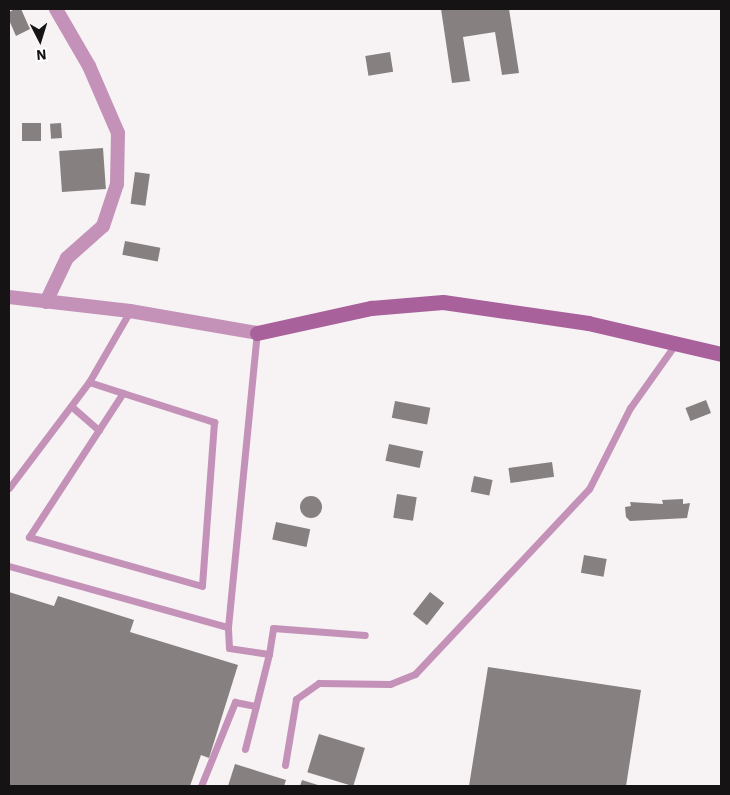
<!DOCTYPE html>
<style>
body{margin:0}
#map{position:relative;width:730px;height:795px;overflow:hidden;background:#f7f2f3;font-family:"IBM Plex Sans",sans-serif}
div>[style]{position:absolute}
.building>*{inset:0;background:#868180;transform-origin:0 0}
.round{border-radius:50%}
.lane>*{height:7px;margin:-3.5px;padding:0 3.5px;transform-origin:3.5px;border-radius:3.5px;background:#c492b9}
.street>*{height:14px;margin:-7px;padding:0 7px;transform-origin:7px;border-radius:7px;background:#c492b9}
.secondary>*{height:15px;margin:-7.5px;padding:0 7.5px;transform-origin:7.5px;border-radius:7.5px;background:#a9619c}
span{translate:-50% -50%;white-space:nowrap;text-align:center;line-height:1.15;-webkit-text-stroke:4.5px #fff;paint-order:stroke}
.frame{position:absolute;inset:0;border:10px solid #151314;pointer-events:none}
.north{position:absolute;left:15px;top:15px;width:50px;height:50px;-webkit-text-stroke:4px #fff;paint-order:stroke;rotate:175deg;font-size:14px;font-weight:700;line-height:20px;text-align:center;color:#151314}
.north::after{content:'';display:block;margin:auto;width:18px;height:22px;background:#151314;clip-path:polygon(50% 0,100% 100%,50% 72%,0 100%)}
</style>
<div id="map">
<div class="building">
<div style="clip-path:polygon(15px 9px,21px 9px,30px 29px,16px 36px,9px 20px,9px 12px)"></div>
<div style="clip-path:polygon(441px 9px,509px 9px,519px 73px,502px 75px,495px 32px,463px 37px,470px 81px,452px 83px)"></div>
<div style="left:390px;top:52px;width:20px;height:25px;rotate:81deg"></div>
<div style="left:22px;top:123px;width:19px;height:18px"></div>
<div style="left:61px;top:123px;width:15px;height:11px;rotate:86deg"></div>
<div style="left:103px;top:148px;width:41px;height:44px;rotate:86deg"></div>
<div style="left:135px;top:172px;width:15px;height:32px;rotate:8deg"></div>
<div style="left:125px;top:241px;width:36px;height:14px;rotate:11deg"></div>
<div style="left:706px;top:400px;width:14px;height:22px;rotate:69deg"></div>
<div style="left:395px;top:401px;width:36px;height:17px;rotate:11deg"></div>
<div style="left:389px;top:444px;width:35px;height:17px;rotate:12deg"></div>
<div style="left:552px;top:462px;width:15px;height:44px;rotate:82deg"></div>
<div style="left:474px;top:476px;width:19px;height:16px;rotate:12deg"></div>
<div style="left:397px;top:494px;width:20px;height:24px;rotate:9deg"></div>
<div class="round" style="left:300px;top:496px;width:22px;height:22px"></div>
<div style="clip-path:polygon(683px 499px,683px 504px,690px 503px,687px 518px,630px 521px,626px 517px,625px 507px,631px 506px,630px 502px,663px 504px,662px 500px)"></div>
<div style="left:276px;top:522px;width:35px;height:18px;rotate:12deg"></div>
<div style="left:584px;top:555px;width:23px;height:18px;rotate:10deg"></div>
<div style="clip-path:polygon(9px 592px,54px 606px,58px 596px,134px 620px,130px 632px,238px 665px,209px 758px,201px 755px,190px 786px,9px 786px)"></div>
<div style="left:430px;top:592px;width:18px;height:28px;rotate:38deg"></div>
<div style="clip-path:polygon(488px 667px,641px 690px,626px 786px,469px 786px)"></div>
<div style="left:319px;top:734px;width:48px;height:40px;rotate:17deg"></div>
<div style="clip-path:polygon(235px 764px,286px 780px,284px 786px,228px 786px)"></div>
<div style="clip-path:polygon(302px 780px,321px 786px,300px 786px)"></div>
</div>
<div class="lane">
<div style="left:89px;top:382px;width:36px;rotate:18deg"></div>
<div style="left:123px;top:393px;width:96px;rotate:17.7deg"></div>
<div style="left:214px;top:422px;width:164px;rotate:94.2deg"></div>
<div style="left:202px;top:586px;width:180px;rotate:-164.2deg"></div>
<div style="left:29px;top:537px;width:172px;rotate:-56.9deg"></div>
<div style="left:71px;top:406px;width:37px;rotate:41deg"></div>
<div style="left:9px;top:488px;width:133px;rotate:-53deg"></div>
<div style="left:89px;top:382px;width:82px;rotate:-60deg"></div>
<div style="left:9px;top:566px;width:227px;rotate:15.6deg"></div>
<div style="left:228px;top:627px;width:295px;rotate:-84.4deg"></div>
<div style="left:269px;top:654px;width:26px;rotate:-81deg"></div>
<div style="left:273px;top:628px;width:92px;rotate:4.4deg"></div>
<div style="left:245px;top:749px;width:44px;rotate:-75.7deg"></div>
<div style="left:285px;top:765px;width:67px;rotate:-80.5deg"></div>
<div style="left:296px;top:699px;width:28px;rotate:-35deg"></div>
<div style="left:319px;top:683px;width:71px;rotate:0.8deg"></div>
<div style="left:390px;top:684px;width:27px;rotate:-22deg"></div>
<div style="left:415px;top:674px;width:254px;rotate:-46.8deg"></div>
<div style="left:589px;top:489px;width:91px;rotate:-63.2deg"></div>
<div style="left:630px;top:408px;width:76px;rotate:-54.6deg"></div>
<div style="left:201px;top:786px;width:91px;rotate:-68deg"></div>
<div style="left:235px;top:702px;width:21px;rotate:11deg"></div>
<div style="left:256px;top:706px;width:54px;rotate:-76deg"></div>
<div style="left:269px;top:654px;width:40px;rotate:-171.5deg"></div>
<div style="left:229px;top:648px;width:21px;rotate:-93deg"></div>
</div>
<div class="street">
<div style="left:9px;top:297px;width:122px;rotate:6.6deg"></div>
<div style="left:130px;top:311px;width:129px;rotate:9.8deg"></div>
<div style="left:46px;top:302px;width:49px;rotate:-64.5deg"></div>
<div style="left:67px;top:258px;width:48px;rotate:-41.6deg"></div>
<div style="left:103px;top:226px;width:44px;rotate:-71.6deg"></div>
<div style="left:117px;top:184px;width:51px;rotate:-88.9deg"></div>
<div style="left:118px;top:133px;width:73px;rotate:-113.4deg"></div>
<div style="left:89px;top:66px;width:66px;rotate:-120.1deg"></div>
</div>
<div class="secondary">
<div style="left:257px;top:333px;width:117px;rotate:-12.4deg"></div>
<div style="left:371px;top:308px;width:72px;rotate:-4.8deg"></div>
<div style="left:443px;top:302px;width:147px;rotate:8.2deg"></div>
<div style="left:588px;top:323px;width:137px;rotate:13.1deg"></div>
</div>
<div class="frame"></div>
<div class="north">N</div>
</div>
